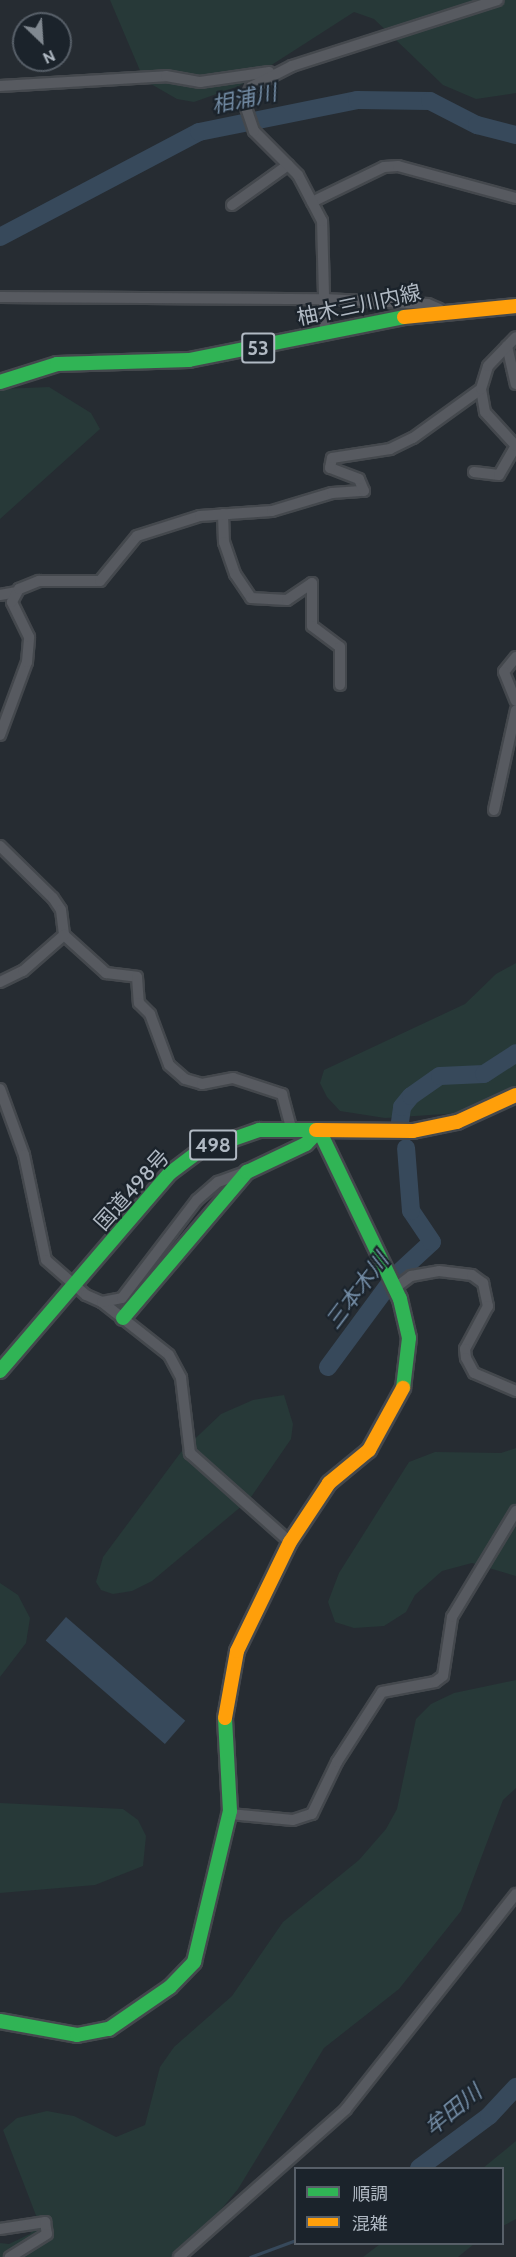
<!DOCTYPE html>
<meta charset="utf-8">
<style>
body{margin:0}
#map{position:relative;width:516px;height:2257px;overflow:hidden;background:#262c32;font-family:Cabin,"Noto Sans JP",sans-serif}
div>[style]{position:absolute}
.green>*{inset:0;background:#273938}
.water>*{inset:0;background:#37495b;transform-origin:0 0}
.stream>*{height:3px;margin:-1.5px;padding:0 1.5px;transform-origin:1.5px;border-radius:1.5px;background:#37495b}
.river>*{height:18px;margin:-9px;padding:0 9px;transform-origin:9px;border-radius:9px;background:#37495b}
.roads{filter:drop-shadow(2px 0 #44484d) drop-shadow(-2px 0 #44484d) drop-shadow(0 2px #44484d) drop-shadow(0 -2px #44484d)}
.street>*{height:10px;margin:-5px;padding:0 5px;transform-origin:5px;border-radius:5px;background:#575a60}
.fast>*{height:14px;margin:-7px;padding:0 7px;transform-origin:7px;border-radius:7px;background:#30b455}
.slow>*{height:14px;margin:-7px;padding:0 7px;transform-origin:7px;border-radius:7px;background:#ff9f0a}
span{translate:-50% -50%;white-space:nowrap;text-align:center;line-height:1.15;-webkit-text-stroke:4.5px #1b232b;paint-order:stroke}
.shield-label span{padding:2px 4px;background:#1b232b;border:2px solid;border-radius:4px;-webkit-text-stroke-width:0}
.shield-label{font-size:20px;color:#b0b9c3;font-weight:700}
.street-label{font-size:21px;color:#b0b9c3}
.water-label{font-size:22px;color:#738ca5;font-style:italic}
.legend{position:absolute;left:294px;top:2167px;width:210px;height:78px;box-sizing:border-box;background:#1b232b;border:2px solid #575f68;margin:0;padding:8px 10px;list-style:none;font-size:18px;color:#b0b9c3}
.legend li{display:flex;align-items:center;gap:12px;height:30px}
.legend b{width:30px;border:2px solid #575f68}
.north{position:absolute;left:12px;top:12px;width:60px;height:60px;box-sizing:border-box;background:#1b232b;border:2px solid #575f68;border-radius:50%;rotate:155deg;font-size:16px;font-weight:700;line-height:24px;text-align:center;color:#b0b9c3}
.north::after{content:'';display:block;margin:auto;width:21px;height:27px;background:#808890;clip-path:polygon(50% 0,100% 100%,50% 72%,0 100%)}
</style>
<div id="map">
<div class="green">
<div style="clip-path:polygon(110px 0,516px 0,516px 93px,476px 99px,443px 85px,374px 19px,354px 12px,239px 86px,194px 102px,177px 99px,144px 80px)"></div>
<div style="clip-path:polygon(49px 387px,91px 413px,100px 429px,0 519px,0 389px)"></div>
<div style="clip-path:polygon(516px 963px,516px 1099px,460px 1113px,385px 1118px,340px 1111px,327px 1097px,320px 1083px,324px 1070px,465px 1004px,496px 974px)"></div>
<div style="clip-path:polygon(284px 1395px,293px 1424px,291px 1439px,249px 1500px,152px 1581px,132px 1591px,113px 1594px,101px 1590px,96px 1582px,103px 1557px,181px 1452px,221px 1414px,253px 1400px)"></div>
<div style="clip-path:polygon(516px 1448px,516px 1576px,472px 1563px,442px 1571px,415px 1595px,406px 1612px,384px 1626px,354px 1628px,335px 1622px,328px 1602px,339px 1573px,409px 1462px,435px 1452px,501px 1453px)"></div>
<div style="clip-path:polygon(0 1583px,18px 1595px,30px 1618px,26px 1643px,0 1677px)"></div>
<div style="clip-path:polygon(516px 1680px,516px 1788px,503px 1800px,461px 1911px,399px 1989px,324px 2048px,238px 2189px,191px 2246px,181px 2257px,0 2257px,0 2243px,9px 2244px,30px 2234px,37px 2218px,3px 2130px,17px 2118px,47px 2111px,74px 2116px,116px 2137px,145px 2125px,160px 2067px,174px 2047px,232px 1996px,283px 1922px,359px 1860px,386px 1829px,397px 1809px,416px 1719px,431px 1704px,454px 1693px)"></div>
<div style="clip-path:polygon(0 1803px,123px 1809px,138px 1820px,146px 1836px,143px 1866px,95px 1885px,0 1893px)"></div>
<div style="clip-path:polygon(516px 2141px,516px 2219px,503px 2226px,502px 2168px,483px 2168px)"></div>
<div style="clip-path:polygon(380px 2244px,474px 2244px,458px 2257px,363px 2257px)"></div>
</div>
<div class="water">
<div style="left:66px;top:1617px;width:158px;height:31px;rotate:41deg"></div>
</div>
<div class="stream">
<div style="left:250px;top:2257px;width:49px;rotate:-20.3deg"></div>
</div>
<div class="river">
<div style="left:0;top:237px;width:225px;rotate:-27.8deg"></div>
<div style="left:199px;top:132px;width:161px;rotate:-11.4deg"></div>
<div style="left:357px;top:100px;width:73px;rotate:0.8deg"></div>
<div style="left:430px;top:101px;width:53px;rotate:27.1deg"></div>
<div style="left:477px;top:125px;width:40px;rotate:14.4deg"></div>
<div style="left:400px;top:1122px;width:15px;rotate:-82deg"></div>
<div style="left:402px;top:1107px;width:14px;rotate:-51deg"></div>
<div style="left:411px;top:1096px;width:35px;rotate:-35deg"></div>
<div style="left:440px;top:1076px;width:44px;rotate:-2.6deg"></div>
<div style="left:484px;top:1074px;width:38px;rotate:-33deg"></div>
<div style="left:328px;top:1367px;width:113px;rotate:-53.6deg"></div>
<div style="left:395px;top:1276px;width:50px;rotate:-42.6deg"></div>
<div style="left:432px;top:1242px;width:37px;rotate:-124deg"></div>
<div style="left:411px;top:1211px;width:63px;rotate:-94.5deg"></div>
<div style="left:419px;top:2168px;width:87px;rotate:-36.6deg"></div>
<div style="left:489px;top:2116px;width:40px;rotate:-47deg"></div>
</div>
<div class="roads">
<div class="street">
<div style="left:0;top:86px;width:166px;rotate:-3.4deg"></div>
<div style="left:166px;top:76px;width:35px;rotate:10deg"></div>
<div style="left:200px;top:82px;width:70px;rotate:-8.2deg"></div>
<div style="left:312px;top:202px;width:80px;rotate:-25.9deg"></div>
<div style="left:384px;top:167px;width:14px;rotate:-4deg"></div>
<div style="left:398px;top:166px;width:122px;rotate:15.2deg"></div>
<div style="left:232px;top:205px;width:69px;rotate:-35.5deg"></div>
<div style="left:0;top:297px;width:324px;rotate:0.4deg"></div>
<div style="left:324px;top:299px;width:104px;rotate:2.8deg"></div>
<div style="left:428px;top:304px;width:12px;rotate:24deg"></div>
<div style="left:325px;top:333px;width:112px;rotate:-91.5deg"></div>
<div style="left:322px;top:221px;width:52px;rotate:-117.6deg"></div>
<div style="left:298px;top:175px;width:62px;rotate:-135deg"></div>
<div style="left:254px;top:131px;width:31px;rotate:-109deg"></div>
<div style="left:244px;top:102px;width:17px;rotate:-65deg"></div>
<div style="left:251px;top:87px;width:46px;rotate:-27.1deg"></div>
<div style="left:292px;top:66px;width:216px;rotate:-17.8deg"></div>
<div style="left:507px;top:346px;width:39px;rotate:77deg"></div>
<div style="left:474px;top:472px;width:25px;rotate:7deg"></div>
<div style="left:499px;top:475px;width:34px;rotate:-60deg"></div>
<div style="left:516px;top:446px;width:46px;rotate:-132.4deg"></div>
<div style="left:485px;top:412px;width:23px;rotate:-100deg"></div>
<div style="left:223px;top:514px;width:28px;rotate:88deg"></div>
<div style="left:224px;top:542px;width:34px;rotate:71deg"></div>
<div style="left:235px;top:574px;width:29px;rotate:56deg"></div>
<div style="left:251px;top:598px;width:36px;rotate:3deg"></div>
<div style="left:287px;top:600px;width:30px;rotate:-34deg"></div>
<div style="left:312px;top:583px;width:43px;rotate:90deg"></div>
<div style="left:312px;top:626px;width:35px;rotate:37deg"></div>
<div style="left:340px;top:647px;width:38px;rotate:90deg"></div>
<div style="left:0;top:595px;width:17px;rotate:-10deg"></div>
<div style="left:516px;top:657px;width:19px;rotate:129deg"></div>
<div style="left:504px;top:672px;width:31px;rotate:68deg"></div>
<div style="left:0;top:735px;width:78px;rotate:-69.7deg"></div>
<div style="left:27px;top:662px;width:25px;rotate:-85deg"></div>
<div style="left:29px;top:637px;width:39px;rotate:-116deg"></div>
<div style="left:12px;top:602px;width:15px;rotate:-62deg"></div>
<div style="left:19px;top:589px;width:22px;rotate:-22deg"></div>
<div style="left:39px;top:581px;width:61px"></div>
<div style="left:100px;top:581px;width:58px;rotate:-50.6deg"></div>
<div style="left:137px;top:536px;width:66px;rotate:-17.6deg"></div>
<div style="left:200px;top:516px;width:72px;rotate:-4deg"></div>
<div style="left:272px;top:511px;width:63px;rotate:-16.7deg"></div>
<div style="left:332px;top:493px;width:32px;rotate:-4deg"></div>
<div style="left:364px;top:491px;width:13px;rotate:-113deg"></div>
<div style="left:359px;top:479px;width:31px;rotate:-159deg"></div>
<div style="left:330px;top:468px;width:10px;rotate:-79deg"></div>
<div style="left:332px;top:458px;width:59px;rotate:-8.8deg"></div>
<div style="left:390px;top:449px;width:25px;rotate:-26deg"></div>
<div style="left:413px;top:438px;width:84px;rotate:-35.8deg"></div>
<div style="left:481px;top:389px;width:24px;rotate:-73deg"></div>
<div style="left:488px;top:366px;width:40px;rotate:-46deg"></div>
<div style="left:494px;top:810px;width:102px;rotate:-77.6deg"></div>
<div style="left:0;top:846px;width:74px;rotate:44.5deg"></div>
<div style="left:53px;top:898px;width:14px;rotate:56deg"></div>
<div style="left:61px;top:910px;width:25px;rotate:83deg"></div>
<div style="left:64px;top:935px;width:57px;rotate:42.1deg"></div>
<div style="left:106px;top:973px;width:31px;rotate:7deg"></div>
<div style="left:137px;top:977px;width:26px;rotate:86deg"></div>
<div style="left:139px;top:1003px;width:16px;rotate:45deg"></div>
<div style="left:150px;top:1014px;width:54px;rotate:69.6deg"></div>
<div style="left:169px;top:1065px;width:21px;rotate:41deg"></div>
<div style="left:185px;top:1079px;width:18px;rotate:16deg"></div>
<div style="left:202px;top:1084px;width:32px;rotate:-11deg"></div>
<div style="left:233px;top:1078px;width:52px;rotate:18.1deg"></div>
<div style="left:282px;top:1094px;width:35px;rotate:75deg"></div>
<div style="left:0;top:982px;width:25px;rotate:-26deg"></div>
<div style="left:23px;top:971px;width:55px;rotate:-41.3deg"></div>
<div style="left:0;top:1089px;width:70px;rotate:70deg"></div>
<div style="left:24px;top:1155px;width:107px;rotate:78.2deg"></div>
<div style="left:46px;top:1260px;width:53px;rotate:41.2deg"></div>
<div style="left:86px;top:1295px;width:17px;rotate:24deg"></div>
<div style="left:102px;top:1302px;width:85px;rotate:38.3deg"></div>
<div style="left:169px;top:1355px;width:26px;rotate:62deg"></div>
<div style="left:181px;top:1378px;width:76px;rotate:83.2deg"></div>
<div style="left:190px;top:1453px;width:134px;rotate:41.7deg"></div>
<div style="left:395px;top:1288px;width:20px;rotate:-37deg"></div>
<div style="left:411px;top:1276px;width:28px;rotate:-10deg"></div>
<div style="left:439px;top:1271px;width:33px;rotate:7deg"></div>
<div style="left:472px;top:1275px;width:14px;rotate:36deg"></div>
<div style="left:483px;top:1283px;width:24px;rotate:78deg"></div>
<div style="left:488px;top:1306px;width:49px;rotate:118.1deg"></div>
<div style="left:465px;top:1349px;width:9px;rotate:84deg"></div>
<div style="left:466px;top:1358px;width:17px;rotate:62deg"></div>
<div style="left:474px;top:1373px;width:46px;rotate:23.2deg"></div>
<div style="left:102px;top:1302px;width:20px;rotate:-11deg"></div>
<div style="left:122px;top:1298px;width:123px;rotate:-52.6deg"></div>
<div style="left:197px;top:1200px;width:28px;rotate:-41deg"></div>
<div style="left:218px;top:1182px;width:30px;rotate:-20deg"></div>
<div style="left:230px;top:1814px;width:63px;rotate:5.4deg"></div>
<div style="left:293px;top:1820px;width:20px;rotate:-18deg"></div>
<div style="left:312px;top:1814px;width:58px;rotate:-64.3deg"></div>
<div style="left:337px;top:1762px;width:83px;rotate:-57.3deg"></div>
<div style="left:382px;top:1692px;width:54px;rotate:-10.7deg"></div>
<div style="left:435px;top:1682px;width:10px;rotate:-37deg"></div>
<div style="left:443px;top:1676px;width:60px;rotate:-81.3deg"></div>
<div style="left:452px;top:1617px;width:124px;rotate:-58.9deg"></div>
<div style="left:0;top:2229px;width:46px;rotate:-8.8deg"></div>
<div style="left:45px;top:2222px;width:12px;rotate:81deg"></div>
<div style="left:47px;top:2234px;width:44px;rotate:148.1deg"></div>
<div style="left:179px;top:2257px;width:223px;rotate:-41.5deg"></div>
<div style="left:346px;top:2109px;width:274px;rotate:-51.7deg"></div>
</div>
<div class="fast">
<div style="left:0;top:382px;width:60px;rotate:-17.5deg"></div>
<div style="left:57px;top:364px;width:132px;rotate:-1.7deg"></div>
<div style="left:189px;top:360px;width:219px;rotate:-11.3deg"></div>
<div style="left:123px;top:1318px;width:192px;rotate:-49.7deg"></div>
<div style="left:247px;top:1172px;width:65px;rotate:-25.4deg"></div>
<div style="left:306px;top:1144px;width:19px;rotate:-47deg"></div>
<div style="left:319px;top:1130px;width:187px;rotate:64.4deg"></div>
<div style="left:400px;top:1299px;width:40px;rotate:77deg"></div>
<div style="left:409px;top:1338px;width:50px;rotate:96.8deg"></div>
<div style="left:0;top:1371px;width:261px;rotate:-49.4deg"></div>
<div style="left:170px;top:1173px;width:36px;rotate:-37deg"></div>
<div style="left:199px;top:1151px;width:64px;rotate:-19.3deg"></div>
<div style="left:259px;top:1130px;width:57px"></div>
<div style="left:0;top:2021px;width:78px;rotate:10.3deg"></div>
<div style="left:77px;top:2035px;width:33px;rotate:-11deg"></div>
<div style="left:109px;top:2029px;width:74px;rotate:-34.5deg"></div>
<div style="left:170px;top:1987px;width:35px;rotate:-46deg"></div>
<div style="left:194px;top:1962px;width:155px;rotate:-76.6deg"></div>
<div style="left:230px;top:1811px;width:93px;rotate:-93.1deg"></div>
</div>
<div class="slow">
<div style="left:404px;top:317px;width:113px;rotate:-5.6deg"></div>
<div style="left:316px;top:1130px;width:97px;rotate:0.6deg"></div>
<div style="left:413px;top:1131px;width:45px;rotate:-11.6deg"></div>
<div style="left:457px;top:1122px;width:65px;rotate:-24.6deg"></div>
<div style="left:225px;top:1718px;width:68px;rotate:-79.8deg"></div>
<div style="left:237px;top:1651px;width:121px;rotate:-64.1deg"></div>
<div style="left:290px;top:1542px;width:71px;rotate:-56.5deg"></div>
<div style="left:329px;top:1483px;width:52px;rotate:-39.5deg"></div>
<div style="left:369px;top:1450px;width:71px;rotate:-61.3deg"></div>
</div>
</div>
<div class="shield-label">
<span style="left:258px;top:348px">53</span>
<span style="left:213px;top:1145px">498</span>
</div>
<div class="street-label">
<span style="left:359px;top:305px;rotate:-12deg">柚木三川内線</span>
<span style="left:132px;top:1190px;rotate:-48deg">国道498号</span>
</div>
<div class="water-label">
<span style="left:244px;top:99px;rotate:-12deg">相浦川</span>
<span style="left:357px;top:1291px;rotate:-53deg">三本木川</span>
<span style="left:453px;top:2110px;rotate:-39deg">牟田川</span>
</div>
<ul class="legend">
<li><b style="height:8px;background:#30b455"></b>順調</li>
<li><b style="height:8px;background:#ff9f0a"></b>混雑</li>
</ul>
<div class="north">N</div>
</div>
